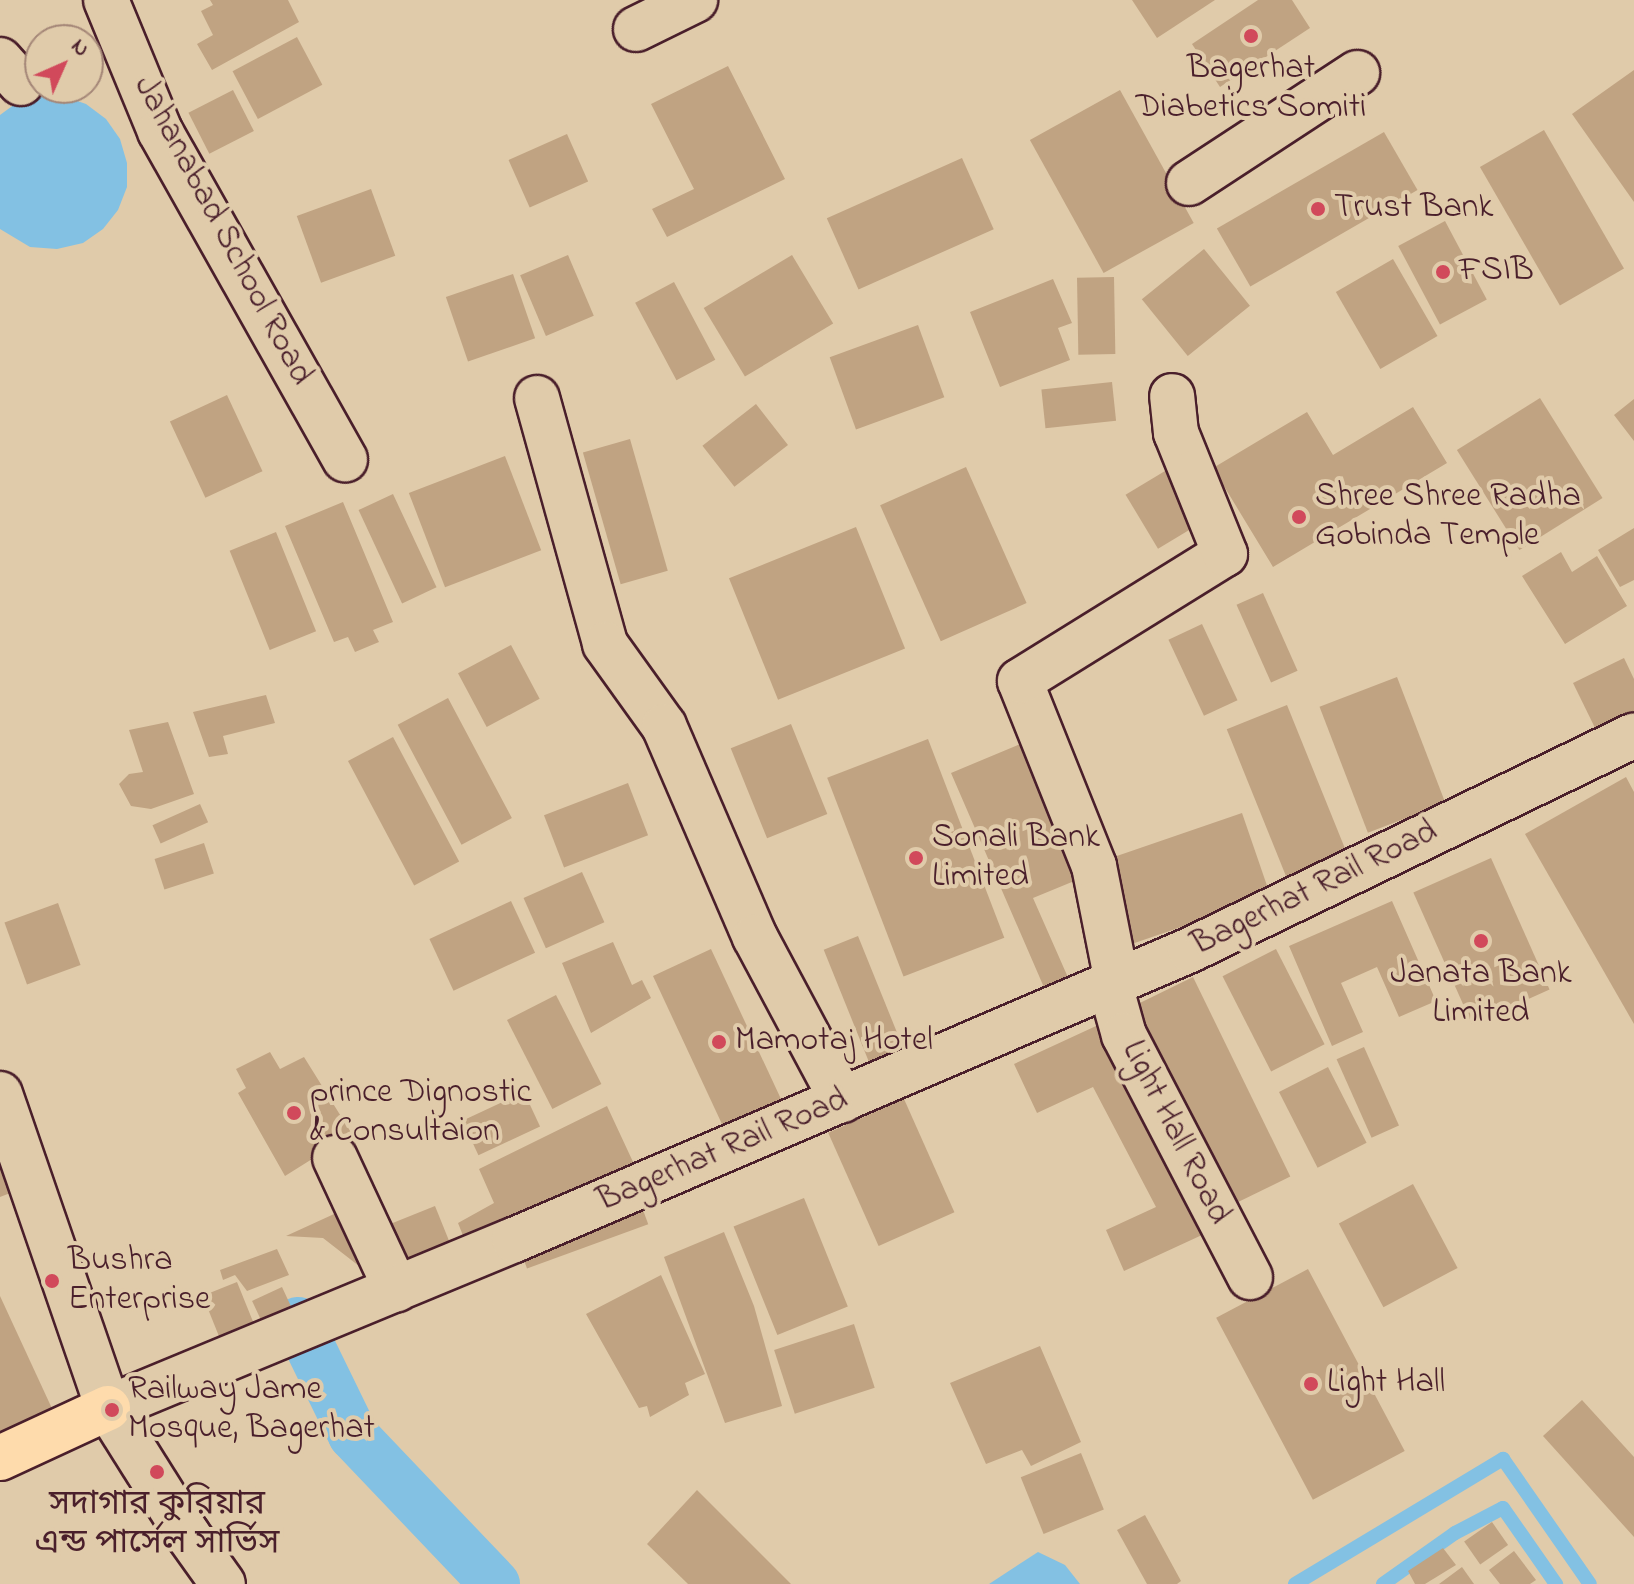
<!DOCTYPE html>
<meta charset="utf-8">
<style>
body{margin:0}
#map{position:relative;width:1634px;height:1584px;overflow:hidden;background:#e0cbaa;font-family:"Indie Flower","Noto Sans Bengali",sans-serif}
div>[style]{position:absolute}
.water>*{inset:0;background:#83c1e3}
.stream>*{height:14px;margin:-7px;padding:0 7px;transform-origin:7px;border-radius:7px;background:#83c1e3}
.canal>*{height:50px;margin:-25px;padding:0 25px;transform-origin:25px;border-radius:25px;background:#83c1e3}
.building>*{inset:0;background:#c0a382;transform-origin:0 0}
.roads{filter:drop-shadow(2px 0 #4a1f2b) drop-shadow(-2px 0 #4a1f2b) drop-shadow(0 2px #4a1f2b) drop-shadow(0 -2px #4a1f2b)}
.minor>*{height:44px;margin:-22px;padding:0 22px;transform-origin:22px;border-radius:22px;background:#e0cbaa}
.tertiary>*{height:44px;margin:-22px;padding:0 22px;transform-origin:22px;border-radius:22px;background:#e0cbaa}
.secondary>*{height:44px;margin:-22px;padding:0 22px;transform-origin:22px;border-radius:22px;background:#e0cbaa}
.primary>*{height:44px;margin:-22px;padding:0 22px;transform-origin:22px;border-radius:22px;background:#fedbac}
.dots>*{width:22px;height:22px;translate:-50% -50%;box-sizing:border-box;border:4px solid #e0cbaa;border-radius:50%}
span{translate:-50% -50%;white-space:nowrap;text-align:center;line-height:1.15;-webkit-text-stroke:8px #e0cbaa;paint-order:stroke}
.poi-label{font-size:34px;color:#4a1f2b}
.left{translate:0 -50%;text-align:left}
.street-label{font-size:34px;color:#4a1f2b}
.north{position:absolute;left:24px;top:24px;width:80px;height:80px;box-sizing:border-box;background:#e0cbaa;border:2px solid #a48677;border-radius:50%;rotate:45deg;font-size:22px;font-weight:700;line-height:32px;text-align:center;color:#4a1f2b}
.north::after{content:'';display:block;margin:auto;width:28px;height:36px;background:#d1495b;clip-path:polygon(50% 0,100% 100%,50% 72%,0 100%)}
</style>
<div id="map">
<div class="water">
<div style="clip-path:polygon(38px 96px,63px 96px,86px 104px,106px 119px,120px 139px,127px 163px,127px 187px,118px 210px,103px 229px,83px 243px,57px 249px,30px 247px,0 229px,0 115px,15px 104px)"></div>
<div style="clip-path:polygon(1038px 1552px,1065px 1565px,1080px 1584px,989px 1584px)"></div>
</div>
<div class="stream">
<div style="left:1295px;top:1584px;width:243px;rotate:-31deg"></div>
<div style="left:1503px;top:1459px;width:152px;rotate:55.2deg"></div>
<div style="left:1383px;top:1584px;width:88px;rotate:-35.3deg"></div>
<div style="left:1455px;top:1533px;width:54px;rotate:-27.5deg"></div>
<div style="left:1503px;top:1508px;width:93px;rotate:55.1deg"></div>
</div>
<div class="canal">
<div style="left:298px;top:1322px;width:126px;rotate:64deg"></div>
<div style="left:353px;top:1435px;width:206px;rotate:46.4deg"></div>
</div>
<div class="building">
<div style="clip-path:polygon(210px 0,288px 0,299px 22px,212px 70px,197px 44px,213px 35px,201px 11px,213px 5px)"></div>
<div style="clip-path:polygon(1132px 0,1215px 0,1157px 38px)"></div>
<div style="clip-path:polygon(1258px 0,1292px 0,1310px 28px,1220px 87px,1192px 44px)"></div>
<div style="left:297px;top:37px;width:54px;height:73px;rotate:62deg"></div>
<div style="clip-path:polygon(728px 66px,785px 179px,667px 237px,652px 209px,694px 189px,651px 104px)"></div>
<div style="clip-path:polygon(1634px 70px,1634px 202px,1572px 114px)"></div>
<div style="left:233px;top:90px;width:46px;height:50px;rotate:63deg"></div>
<div style="left:1120px;top:90px;width:152px;height:103px;rotate:61deg"></div>
<div style="left:1544px;top:130px;width:160px;height:74px;rotate:60deg"></div>
<div style="left:1384px;top:132px;width:67px;height:193px;rotate:60deg"></div>
<div style="left:567px;top:134px;width:52px;height:64px;rotate:66deg"></div>
<div style="left:962px;top:158px;width:78px;height:148px;rotate:66deg"></div>
<div style="left:371px;top:189px;width:71px;height:79px;rotate:70deg"></div>
<div style="left:1445px;top:221px;width:89px;height:53px;rotate:62deg"></div>
<div style="left:1204px;top:249px;width:73px;height:80px;rotate:51deg"></div>
<div style="left:568px;top:255px;width:66px;height:52px;rotate:67deg"></div>
<div style="left:792px;top:255px;width:80px;height:103px;rotate:59deg"></div>
<div style="left:1393px;top:259px;width:89px;height:66px;rotate:60deg"></div>
<div style="left:513px;top:274px;width:68px;height:71px;rotate:71deg"></div>
<div style="left:1114px;top:277px;width:77px;height:37px;rotate:89deg"></div>
<div style="clip-path:polygon(1053px 279px,1072px 323px,1058px 328px,1070px 360px,1000px 387px,970px 312px)"></div>
<div style="left:674px;top:282px;width:88px;height:44px;rotate:62deg"></div>
<div style="left:918px;top:325px;width:77px;height:94px;rotate:70deg"></div>
<div style="left:1112px;top:382px;width:39px;height:71px;rotate:84deg"></div>
<div style="left:227px;top:395px;width:84px;height:63px;rotate:65deg"></div>
<div style="left:1540px;top:398px;width:118px;height:98px;rotate:58deg"></div>
<div style="clip-path:polygon(1634px 399px,1634px 441px,1614px 415px)"></div>
<div style="left:756px;top:404px;width:52px;height:68px;rotate:52deg"></div>
<div style="clip-path:polygon(1413px 407px,1447px 463px,1273px 567px,1213px 468px,1307px 412px,1333px 455px)"></div>
<div style="left:630px;top:439px;width:137px;height:49px;rotate:74deg"></div>
<div style="left:505px;top:456px;width:101px;height:103px;rotate:69deg"></div>
<div style="left:966px;top:467px;width:149px;height:94px;rotate:66deg"></div>
<div style="left:1165px;top:471px;width:63px;height:46px;rotate:59deg"></div>
<div style="left:393px;top:494px;width:103px;height:38px;rotate:65deg"></div>
<div style="clip-path:polygon(343px 502px,393px 622px,373px 630px,379px 642px,355px 652px,348px 637px,334px 642px,285px 526px)"></div>
<div style="left:856px;top:527px;width:131px;height:137px;rotate:68deg"></div>
<div style="clip-path:polygon(1634px 528px,1634px 580px,1620px 587px,1598px 550px)"></div>
<div style="left:276px;top:532px;width:107px;height:50px;rotate:68deg"></div>
<div style="clip-path:polygon(1561px 552px,1572px 572px,1597px 556px,1627px 606px,1565px 644px,1522px 576px)"></div>
<div style="left:1263px;top:593px;width:85px;height:29px;rotate:66deg"></div>
<div style="left:1202px;top:624px;width:84px;height:37px;rotate:65deg"></div>
<div style="left:511px;top:645px;width:61px;height:60px;rotate:62deg"></div>
<div style="clip-path:polygon(1624px 658px,1634px 679px,1634px 717px,1598px 734px,1573px 683px)"></div>
<div style="left:1397px;top:677px;width:135px;height:83px;rotate:69deg"></div>
<div style="clip-path:polygon(266px 695px,275px 723px,223px 736px,228px 754px,209px 757px,193px 712px)"></div>
<div style="left:448px;top:698px;width:136px;height:57px;rotate:62deg"></div>
<div style="left:1287px;top:705px;width:171px;height:65px;rotate:68deg"></div>
<div style="clip-path:polygon(168px 722px,194px 794px,151px 809px,131px 806px,119px 784px,129px 774px,143px 772px,129px 730px)"></div>
<div style="left:791px;top:724px;width:97px;height:65px;rotate:68deg"></div>
<div style="left:393px;top:737px;width:141px;height:51px;rotate:62deg"></div>
<div style="left:928px;top:739px;width:213px;height:108px;rotate:69deg"></div>
<div style="clip-path:polygon(1025px 742px,1084px 877px,1033px 898px,1070px 982px,1046px 992px,951px 773px)"></div>
<div style="clip-path:polygon(1626px 777px,1634px 792px,1634px 1024px,1525px 834px)"></div>
<div style="left:628px;top:783px;width:56px;height:90px;rotate:69deg"></div>
<div style="left:200px;top:804px;width:20px;height:52px;rotate:66deg"></div>
<div style="left:1242px;top:813px;width:88px;height:147px;rotate:71deg"></div>
<div style="left:204px;top:843px;width:32px;height:52px;rotate:72deg"></div>
<div style="left:1491px;top:858px;width:144px;height:85px;rotate:66deg"></div>
<div style="left:582px;top:872px;width:55px;height:64px;rotate:66deg"></div>
<div style="left:511px;top:901px;width:57px;height:90px;rotate:65deg"></div>
<div style="clip-path:polygon(1392px 901px,1436px 1001px,1399px 1017px,1377px 967px,1341px 983px,1363px 1032px,1332px 1046px,1289px 946px)"></div>
<div style="left:58px;top:903px;width:66px;height:57px;rotate:70deg"></div>
<div style="left:858px;top:936px;width:126px;height:37px;rotate:68deg"></div>
<div style="clip-path:polygon(613px 942px,632px 985px,642px 980px,651px 998px,591px 1033px,562px 963px)"></div>
<div style="left:711px;top:949px;width:175px;height:64px;rotate:65deg"></div>
<div style="left:1276px;top:949px;width:107px;height:60px;rotate:63deg"></div>
<div style="left:1193px;top:977px;width:222px;height:78px;rotate:64deg"></div>
<div style="left:556px;top:995px;width:100px;height:55px;rotate:63deg"></div>
<div style="clip-path:polygon(1109px 1020px,1215px 1229px,1124px 1271px,1106px 1230px,1156px 1207px,1093px 1087px,1037px 1113px,1014px 1064px)"></div>
<div style="left:1364px;top:1047px;width:86px;height:30px;rotate:66deg"></div>
<div style="clip-path:polygon(270px 1052px,280px 1069px,304px 1057px,352px 1134px,285px 1176px,238px 1093px,246px 1088px,236px 1069px)"></div>
<div style="left:1328px;top:1067px;width:85px;height:55px;rotate:63deg"></div>
<div style="left:524px;top:1092px;width:38px;height:68px;rotate:65deg"></div>
<div style="left:904px;top:1099px;width:124px;height:83px;rotate:66deg"></div>
<div style="clip-path:polygon(607px 1106px,634px 1164px,468px 1248px,458px 1223px,494px 1203px,479px 1169px)"></div>
<div style="clip-path:polygon(0 1156px,18px 1190px,0 1197px)"></div>
<div style="left:1413px;top:1184px;width:95px;height:84px;rotate:62deg"></div>
<div style="left:804px;top:1198px;width:117px;height:76px;rotate:68deg"></div>
<div style="left:639px;top:1199px;width:27px;height:129px;rotate:70deg"></div>
<div style="left:435px;top:1206px;width:45px;height:53px;rotate:68deg"></div>
<div style="clip-path:polygon(345px 1209px,386px 1287px,323px 1238px,286px 1236px)"></div>
<div style="clip-path:polygon(724px 1232px,754px 1306px,782px 1406px,725px 1423px,664px 1257px)"></div>
<div style="clip-path:polygon(277px 1249px,289px 1275px,247px 1291px,235px 1275px,223px 1280px,220px 1270px)"></div>
<div style="left:1308px;top:1269px;width:206px;height:104px;rotate:62deg"></div>
<div style="clip-path:polygon(661px 1275px,705px 1374px,685px 1383px,689px 1395px,650px 1417px,647px 1406px,639px 1408px,586px 1314px)"></div>
<div style="left:237px;top:1282px;width:58px;height:37px;rotate:68deg"></div>
<div style="left:282px;top:1287px;width:38px;height:33px;rotate:65deg"></div>
<div style="clip-path:polygon(0 1296px,55px 1415px,0 1441px)"></div>
<div style="left:854px;top:1324px;width:67px;height:84px;rotate:72deg"></div>
<div style="clip-path:polygon(1040px 1346px,1081px 1442px,1031px 1466px,1022px 1450px,986px 1464px,950px 1383px)"></div>
<div style="clip-path:polygon(1582px 1400px,1634px 1457px,1634px 1537px,1543px 1436px)"></div>
<div style="left:1081px;top:1453px;width:61px;height:65px;rotate:68deg"></div>
<div style="clip-path:polygon(697px 1490px,791px 1584px,688px 1584px,647px 1544px)"></div>
<div style="clip-path:polygon(1145px 1515px,1181px 1581px,1177px 1584px,1147px 1584px,1117px 1530px)"></div>
<div style="left:1492px;top:1522px;width:28px;height:34px;rotate:55deg"></div>
<div style="clip-path:polygon(1443px 1548px,1456px 1565px,1425px 1584px,1415px 1584px,1408px 1571px)"></div>
<div style="clip-path:polygon(1514px 1551px,1536px 1580px,1530px 1584px,1500px 1584px,1489px 1570px)"></div>
<div style="clip-path:polygon(1462px 1567px,1474px 1584px,1439px 1584px)"></div>
</div>
<div class="roads">
<div class="minor">
<div style="left:106px;top:0;width:142px;rotate:67.6deg"></div>
<div style="left:160px;top:131px;width:377px;rotate:60.6deg"></div>
<div style="left:0;top:60px;width:31px;rotate:48deg"></div>
</div>
<div class="tertiary">
<div style="left:636px;top:29px;width:66px;rotate:-26.2deg"></div>
<div style="left:1189px;top:183px;width:201px;rotate:-33.2deg"></div>
<div style="left:537px;top:398px;width:255px;rotate:74.5deg"></div>
<div style="left:605px;top:644px;width:101px;rotate:54.3deg"></div>
<div style="left:664px;top:726px;width:230px;rotate:66.7deg"></div>
<div style="left:755px;top:937px;width:185px;rotate:61.9deg"></div>
<div style="left:1117px;top:982px;width:118px;rotate:-101.2deg"></div>
<div style="left:1094px;top:866px;width:199px;rotate:-111.8deg"></div>
<div style="left:1020px;top:681px;width:241px;rotate:-31.8deg"></div>
<div style="left:1225px;top:554px;width:131px;rotate:-112deg"></div>
<div style="left:1176px;top:433px;width:37px;rotate:-96deg"></div>
<div style="left:1110px;top:985px;width:52px;rotate:74.4deg"></div>
<div style="left:1124px;top:1035px;width:273px;rotate:62.5deg"></div>
<div style="left:335px;top:1158px;width:145px;rotate:65deg"></div>
<div style="left:108px;top:1408px;width:439px;rotate:-22.5deg"></div>
<div style="left:514px;top:1240px;width:736px;rotate:-23.22deg"></div>
<div style="left:1190px;top:950px;width:493px;rotate:-25.8deg"></div>
</div>
<div class="secondary">
<div style="left:0;top:1094px;width:332px;rotate:71deg"></div>
<div style="left:108px;top:1408px;width:150px;rotate:57.8deg"></div>
<div style="left:188px;top:1535px;width:60px;rotate:54.5deg"></div>
</div>
<div class="primary">
<div style="left:0;top:1458px;width:119px;rotate:-24.8deg"></div>
</div>
</div>
<div class="dots">
<div style="left:1251px;top:36px;background:#d1495b"></div>
<div style="left:1318px;top:209px;background:#d1495b"></div>
<div style="left:1443px;top:272px;background:#d1495b"></div>
<div style="left:1299px;top:517px;background:#d1495b"></div>
<div style="left:916px;top:858px;background:#d1495b"></div>
<div style="left:1481px;top:941px;background:#d1495b"></div>
<div style="left:719px;top:1042px;background:#d1495b"></div>
<div style="left:294px;top:1113px;background:#d1495b"></div>
<div style="left:52px;top:1281px;background:#d1495b"></div>
<div style="left:1311px;top:1384px;background:#d1495b"></div>
<div style="left:112px;top:1410px;background:#d1495b"></div>
<div style="left:157px;top:1472px;background:#d1495b"></div>
</div>
<div class="poi-label">
<span style="left:1251px;top:89px">Bagerhat<br>Diabetics Somiti</span>
<span class="left" style="left:1334px;top:209px">Trust Bank</span>
<span class="left" style="left:1459px;top:272px">FSIB</span>
<span class="left" style="left:1315px;top:517px">Shree Shree Radha<br>Gobinda Temple</span>
<span class="left" style="left:932px;top:858px">Sonali Bank<br>Limited</span>
<span style="left:1481px;top:994px">Janata Bank<br>Limited</span>
<span class="left" style="left:735px;top:1042px">Mamotaj Hotel</span>
<span class="left" style="left:310px;top:1113px">prince Dignostic<br>&amp; Consultaion</span>
<span class="left" style="left:68px;top:1281px">Bushra<br>Enterprise</span>
<span class="left" style="left:1327px;top:1384px">Light Hall</span>
<span class="left" style="left:128px;top:1410px">Railway Jame<br>Mosque, Bagerhat</span>
<span style="left:157px;top:1525px">সদাগার কুরিয়ার<br>এন্ড পার্সেল সার্ভিস</span>
</div>
<div class="street-label">
<span style="left:222px;top:231px;rotate:62deg">Jahanabad School Road</span>
<span style="left:1315px;top:889px;rotate:-26deg">Bagerhat Rail Road</span>
<span style="left:1175px;top:1133px;rotate:63deg">Light Hall Road</span>
<span style="left:723px;top:1151px;rotate:-23deg">Bagerhat Rail Road</span>
</div>
<div class="north">N</div>
</div>
